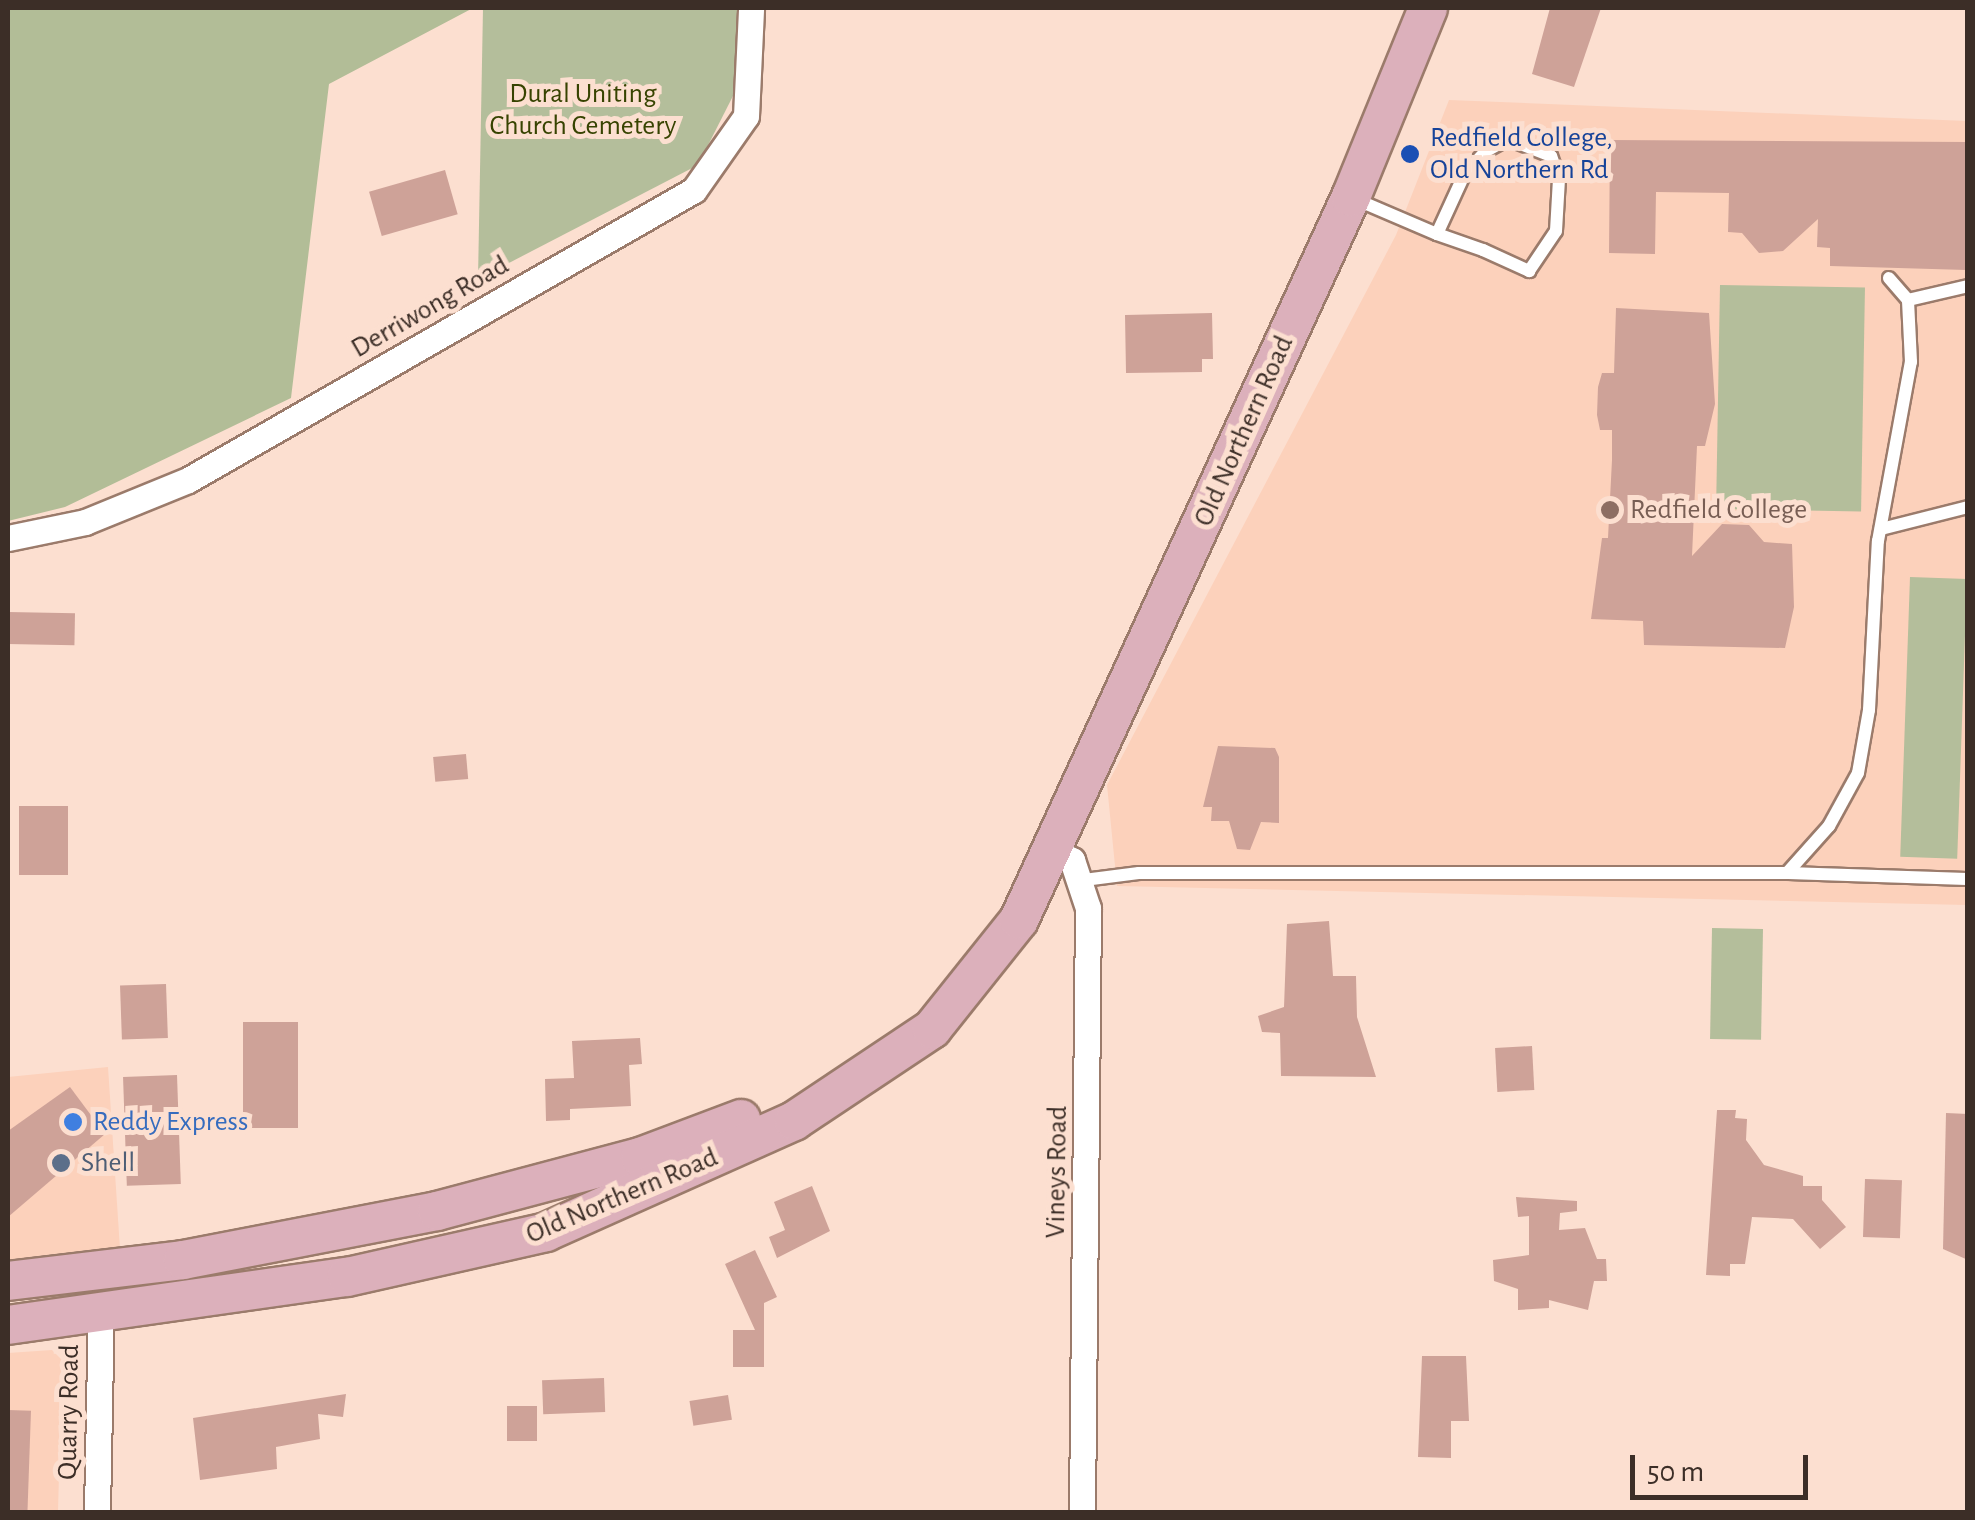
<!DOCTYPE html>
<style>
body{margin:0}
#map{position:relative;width:1975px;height:1520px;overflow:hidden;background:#fcdfd0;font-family:"Alegreya Sans",sans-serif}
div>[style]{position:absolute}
.built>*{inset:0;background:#fcd1bb}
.green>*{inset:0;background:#b4be9b;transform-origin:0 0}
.forest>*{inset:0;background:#b2bd97}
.building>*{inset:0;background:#cea298;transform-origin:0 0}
.roads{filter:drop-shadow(2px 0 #9b7b6b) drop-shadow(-2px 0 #9b7b6b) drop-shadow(0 2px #9b7b6b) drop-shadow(0 -2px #9b7b6b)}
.lane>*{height:12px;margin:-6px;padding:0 6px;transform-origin:6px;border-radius:6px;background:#fff}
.street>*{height:25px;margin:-12.5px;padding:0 12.5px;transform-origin:12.5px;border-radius:12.5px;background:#fff}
.primary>*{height:38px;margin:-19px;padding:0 19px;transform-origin:19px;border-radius:19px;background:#dcb0bb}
.dots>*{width:28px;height:28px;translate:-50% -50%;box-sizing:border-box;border:5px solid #fcdfd0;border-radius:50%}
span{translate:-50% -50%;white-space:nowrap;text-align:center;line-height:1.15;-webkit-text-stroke:10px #fcdfd0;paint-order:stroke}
.park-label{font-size:28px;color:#374301}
.transit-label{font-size:28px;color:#164399}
.left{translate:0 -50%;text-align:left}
.street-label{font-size:28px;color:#3c2e27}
.education-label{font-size:28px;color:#785e54}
.shop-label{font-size:28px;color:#366cbe}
.service-label{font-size:28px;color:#4e5e75}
.frame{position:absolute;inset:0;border:10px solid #3c2e27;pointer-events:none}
.scale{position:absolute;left:1630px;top:1455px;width:178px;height:45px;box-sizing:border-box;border:5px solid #3c2e27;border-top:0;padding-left:12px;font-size:30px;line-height:35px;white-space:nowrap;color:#3c2e27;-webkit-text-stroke:8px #fcdfd0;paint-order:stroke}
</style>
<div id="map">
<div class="built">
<div style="clip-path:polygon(1449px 100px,1967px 121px,1967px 905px,1117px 886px,1107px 785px,1396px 235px)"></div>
<div style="clip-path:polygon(108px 1067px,120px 1249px,8px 1264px,8px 1077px)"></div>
<div style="clip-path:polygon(52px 1350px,62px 1360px,58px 1512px,8px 1512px,8px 1353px)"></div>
</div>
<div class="green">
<div style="clip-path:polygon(483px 8px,737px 8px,736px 90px,698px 165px,478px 279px)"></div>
<div style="left:1720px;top:285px;width:145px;height:224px;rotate:1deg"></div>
<div style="left:1910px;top:577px;width:57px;height:280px;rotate:2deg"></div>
<div style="left:1712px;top:928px;width:51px;height:111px;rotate:1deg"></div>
</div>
<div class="forest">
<div style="clip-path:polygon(8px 8px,473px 8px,329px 84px,291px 398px,65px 507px,8px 521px)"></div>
</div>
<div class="building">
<div style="clip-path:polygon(1550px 8px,1601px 8px,1574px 87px,1532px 74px)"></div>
<div style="clip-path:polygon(1610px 140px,1968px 142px,1966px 270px,1830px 266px,1830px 248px,1817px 247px,1818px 219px,1783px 251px,1759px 253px,1742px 233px,1728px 232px,1729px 193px,1656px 192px,1655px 254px,1609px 253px)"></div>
<div style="left:445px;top:170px;width:46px;height:79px;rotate:74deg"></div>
<div style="clip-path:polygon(1616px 308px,1709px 313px,1715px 404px,1705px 446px,1697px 446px,1692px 556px,1722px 524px,1749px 525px,1764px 542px,1792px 544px,1794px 607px,1785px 648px,1644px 645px,1643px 621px,1591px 619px,1602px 538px,1608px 538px,1612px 460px,1612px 430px,1600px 430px,1597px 415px,1598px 387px,1602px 373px,1614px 373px)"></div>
<div style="clip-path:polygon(1212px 313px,1213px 359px,1202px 359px,1202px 372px,1126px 373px,1125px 315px)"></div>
<div style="left:8px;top:612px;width:67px;height:32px;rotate:1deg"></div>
<div style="clip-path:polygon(1218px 746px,1275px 748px,1279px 757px,1279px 823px,1261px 822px,1250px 850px,1237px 849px,1229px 821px,1211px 821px,1212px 807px,1203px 807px)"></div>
<div style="left:466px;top:754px;width:25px;height:33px;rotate:85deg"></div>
<div style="left:19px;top:806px;width:49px;height:69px"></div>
<div style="clip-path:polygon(1329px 921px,1333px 976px,1356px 976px,1357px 1017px,1376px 1077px,1281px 1076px,1280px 1033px,1262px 1032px,1258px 1016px,1284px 1007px,1287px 924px)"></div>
<div style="left:166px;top:984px;width:54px;height:46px;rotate:88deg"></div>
<div style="left:243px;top:1022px;width:55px;height:106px"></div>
<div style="clip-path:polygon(640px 1038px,642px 1064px,629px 1065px,631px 1106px,570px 1109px,570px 1120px,546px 1121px,545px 1079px,574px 1078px,572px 1041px)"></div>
<div style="left:1532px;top:1046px;width:44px;height:37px;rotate:87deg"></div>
<div style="left:177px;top:1075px;width:109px;height:54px;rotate:88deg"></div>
<div style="clip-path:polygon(70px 1087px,105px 1134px,8px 1217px,8px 1131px)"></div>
<div style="clip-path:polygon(1717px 1110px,1736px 1110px,1735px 1118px,1747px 1119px,1746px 1140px,1764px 1165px,1803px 1176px,1803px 1186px,1822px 1186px,1822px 1200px,1846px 1227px,1820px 1249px,1793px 1219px,1752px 1217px,1745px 1264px,1730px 1264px,1730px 1276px,1706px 1275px)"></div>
<div style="clip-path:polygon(1946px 1113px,1968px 1114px,1968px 1260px,1943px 1249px)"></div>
<div style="left:1865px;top:1179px;width:37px;height:58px;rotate:2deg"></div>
<div style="clip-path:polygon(812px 1186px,830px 1231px,777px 1258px,769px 1237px,785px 1230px,774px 1202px)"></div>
<div style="clip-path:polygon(1516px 1197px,1577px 1201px,1577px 1211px,1560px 1213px,1559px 1230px,1585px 1228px,1597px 1259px,1606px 1259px,1607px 1281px,1594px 1281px,1588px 1310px,1549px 1300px,1549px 1308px,1518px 1310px,1518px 1289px,1494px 1281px,1493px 1260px,1529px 1255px,1529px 1216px,1518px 1217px)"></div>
<div style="clip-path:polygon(755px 1250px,777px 1297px,764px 1303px,764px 1367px,733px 1367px,733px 1330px,755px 1330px,725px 1264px)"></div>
<div style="clip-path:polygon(1422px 1356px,1466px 1356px,1469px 1421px,1451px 1421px,1451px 1458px,1418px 1457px)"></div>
<div style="left:604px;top:1378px;width:34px;height:62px;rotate:88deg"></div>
<div style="clip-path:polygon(346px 1394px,343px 1417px,318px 1414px,320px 1439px,276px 1447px,277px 1469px,200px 1480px,193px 1418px)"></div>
<div style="left:728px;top:1395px;width:25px;height:39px;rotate:81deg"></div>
<div style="left:507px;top:1406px;width:30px;height:35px"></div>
<div style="left:8px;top:1410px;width:23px;height:102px;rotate:2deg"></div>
</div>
<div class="roads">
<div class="lane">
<div style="left:1355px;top:199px;width:89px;rotate:23.1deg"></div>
<div style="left:1437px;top:234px;width:49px;rotate:19.2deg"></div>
<div style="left:1483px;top:250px;width:51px;rotate:24.5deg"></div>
<div style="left:1529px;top:271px;width:48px;rotate:-56deg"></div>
<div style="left:1556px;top:231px;width:52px;rotate:-86.7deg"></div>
<div style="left:1559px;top:179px;width:24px;rotate:-109deg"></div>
<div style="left:1551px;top:156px;width:46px;rotate:-158.4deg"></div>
<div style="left:1508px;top:139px;width:25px;rotate:151deg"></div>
<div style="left:1486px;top:151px;width:33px;rotate:133deg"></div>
<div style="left:1464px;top:175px;width:65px;rotate:114.6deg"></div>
<div style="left:1908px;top:300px;width:62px;rotate:-13.1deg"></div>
<div style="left:1881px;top:529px;width:90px;rotate:-14.2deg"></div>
<div style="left:1787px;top:873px;width:181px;rotate:1.9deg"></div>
<div style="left:1084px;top:880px;width:55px;rotate:-7.3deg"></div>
<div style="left:1139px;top:873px;width:648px"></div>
<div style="left:1787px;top:873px;width:63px;rotate:-48.2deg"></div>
<div style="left:1829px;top:826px;width:60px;rotate:-61.3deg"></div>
<div style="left:1858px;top:773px;width:64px;rotate:-80.1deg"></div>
<div style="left:1869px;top:710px;width:169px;rotate:-87deg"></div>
<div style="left:1878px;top:541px;width:182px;rotate:-79.6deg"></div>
<div style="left:1911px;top:362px;width:62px;rotate:-92.8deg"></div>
<div style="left:1908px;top:300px;width:29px;rotate:-131deg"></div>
</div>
<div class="street">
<div style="left:8px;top:538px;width:79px;rotate:-11.7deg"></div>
<div style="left:85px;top:522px;width:111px;rotate:-22.2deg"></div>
<div style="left:188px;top:480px;width:583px;rotate:-29.82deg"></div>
<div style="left:694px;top:190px;width:90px;rotate:-54.9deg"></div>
<div style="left:746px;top:116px;width:108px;rotate:-87.3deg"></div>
<div style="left:1050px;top:849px;width:25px;rotate:27deg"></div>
<div style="left:1072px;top:860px;width:51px;rotate:71.6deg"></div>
<div style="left:1088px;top:908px;width:604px;rotate:90.57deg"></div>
<div style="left:97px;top:1512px;width:200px;rotate:-88.9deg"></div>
</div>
<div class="primary">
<div style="left:8px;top:1281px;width:176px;rotate:-6.8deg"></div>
<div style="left:183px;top:1260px;width:259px;rotate:-10.9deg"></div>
<div style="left:437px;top:1211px;width:210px;rotate:-14.9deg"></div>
<div style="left:640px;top:1157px;width:108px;rotate:-20.6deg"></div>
<div style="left:8px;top:1325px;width:342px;rotate:-8.1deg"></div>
<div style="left:347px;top:1277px;width:204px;rotate:-12.7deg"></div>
<div style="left:546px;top:1232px;width:272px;rotate:-24.1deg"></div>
<div style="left:794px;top:1121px;width:166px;rotate:-33.7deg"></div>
<div style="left:932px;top:1029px;width:139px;rotate:-51.4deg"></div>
<div style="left:1019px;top:920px;width:796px;rotate:-65.34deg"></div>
<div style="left:1351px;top:197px;width:204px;rotate:-67.8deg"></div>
</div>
</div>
<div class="dots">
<div style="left:1410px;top:154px;background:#1a4fb4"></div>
<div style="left:1610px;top:510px;background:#8d6e63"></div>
<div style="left:73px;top:1122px;background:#3f7fe0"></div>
<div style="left:61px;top:1163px;background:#5c6f8a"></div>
</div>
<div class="park-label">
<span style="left:583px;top:110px">Dural Uniting<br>Church Cemetery</span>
</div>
<div class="transit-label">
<span class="left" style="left:1430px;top:154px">Redfield College,<br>Old Northern Rd</span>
</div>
<div class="street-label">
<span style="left:430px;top:307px;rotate:-30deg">Derriwong Road</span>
<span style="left:1244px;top:431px;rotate:-66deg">Old Northern Road</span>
<span style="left:1057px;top:1172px;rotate:-89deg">Vineys Road</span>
<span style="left:622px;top:1196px;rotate:-23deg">Old Northern Road</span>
<span style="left:69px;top:1412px;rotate:-89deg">Quarry Road</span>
</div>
<div class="education-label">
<span class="left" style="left:1630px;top:510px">Redfield College</span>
</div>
<div class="shop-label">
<span class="left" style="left:93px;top:1122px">Reddy Express</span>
</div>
<div class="service-label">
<span class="left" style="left:81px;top:1163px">Shell</span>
</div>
<div class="frame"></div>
<div class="scale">50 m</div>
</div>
